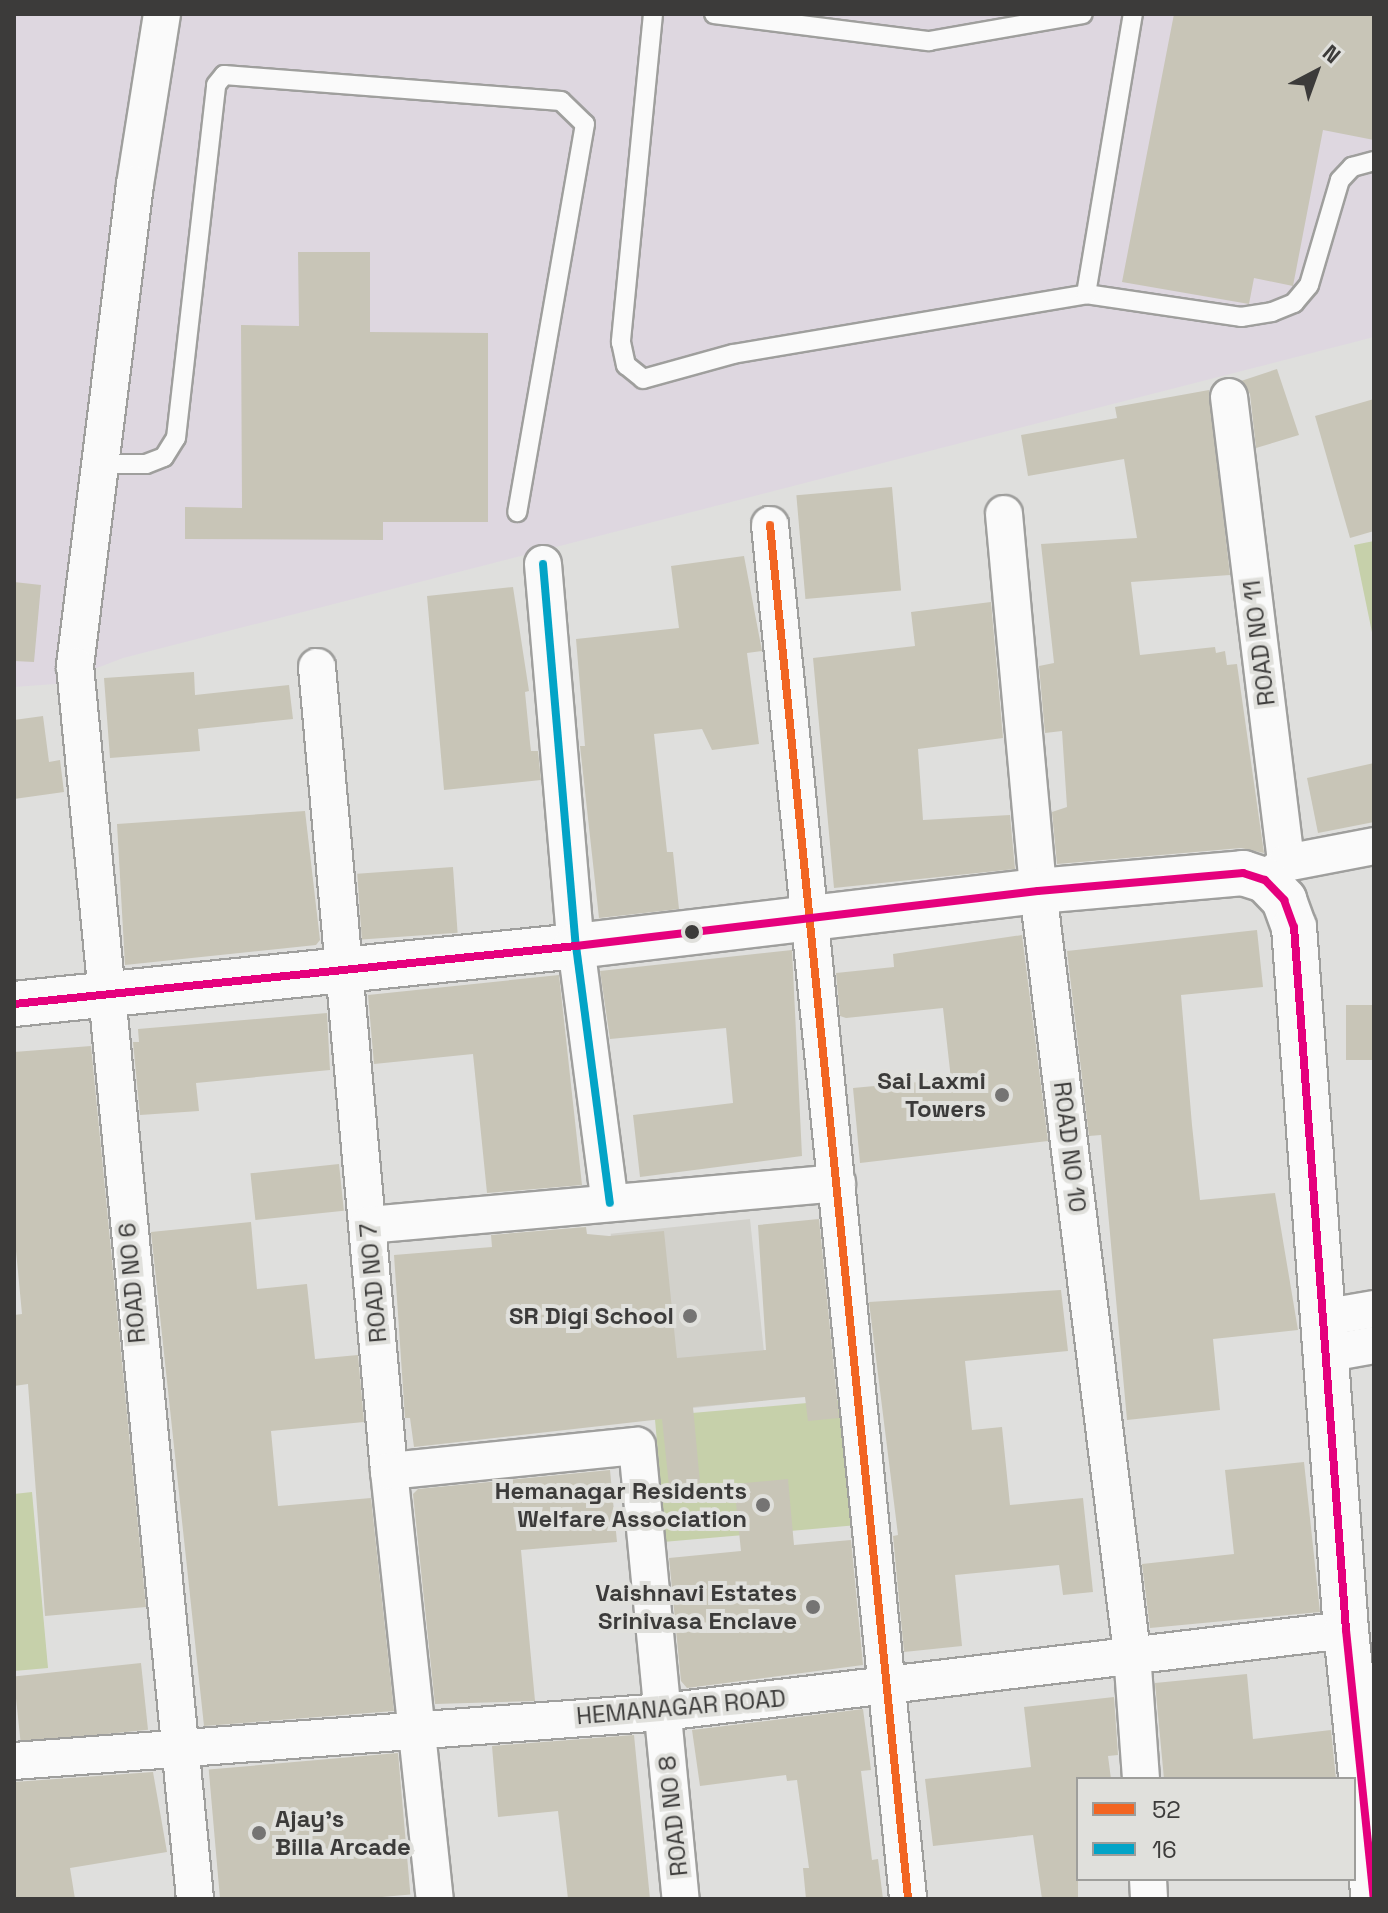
<!DOCTYPE html>
<style>
body{margin:0}
#map{position:relative;width:1388px;height:1913px;overflow:hidden;background:#dfdfdd;font-family:"Space Grotesk",sans-serif}
div>[style]{position:absolute}
.industrial>*{inset:0;background:#ded7e0}
.built>*{inset:0;background:#d2d1cb;transform-origin:0 0}
.green>*{inset:0;background:#c6d0aa;transform-origin:0 0}
.building>*{inset:0;background:#c8c5b7;transform-origin:0 0}
.roads{filter:drop-shadow(2px 0 #9f9f9d) drop-shadow(-2px 0 #9f9f9d) drop-shadow(0 2px #9f9f9d) drop-shadow(0 -2px #9f9f9d)}
.lane>*{height:18px;margin:-9px;padding:0 9px;transform-origin:9px;border-radius:9px;background:#fafafa}
.street>*{height:36px;margin:-18px;padding:0 18px;transform-origin:18px;border-radius:18px;background:#fafafa}
.secondary>*{height:44px;margin:-22px;padding:0 22px;transform-origin:22px;border-radius:22px;background:#fafafa}
.bus-1>*{height:8px;margin:-4px;padding:0 4px;transform-origin:4px;border-radius:4px;background:#f26522}
.bus-2>*{height:8px;margin:-4px;padding:0 4px;transform-origin:4px;border-radius:4px;background:#03a4c7}
.bus-3>*{height:8px;margin:-4px;padding:0 4px;transform-origin:4px;border-radius:4px;background:#e5007d}
.dots>*{width:22px;height:22px;translate:-50% -50%;box-sizing:border-box;border:4px solid #e0e0dc;border-radius:50%}
span{translate:-50% -50%;white-space:nowrap;text-align:center;line-height:1.15;-webkit-text-stroke:8px #e0e0dc;paint-order:stroke}
.street-label{font-size:24px;color:#3c3b3a}
.poi-label{font-size:24px;color:#3c3b3a;font-weight:700}
.right{translate:-100% -50%;text-align:right}
.left{translate:0 -50%;text-align:left}
.frame{position:absolute;inset:0;border:16px solid #3c3b3a;pointer-events:none}
.legend{position:absolute;left:1076px;top:1777px;width:280px;height:104px;box-sizing:border-box;background:#e0e0dc;border:2px solid #9e9e9b;margin:0;padding:10px 14px;list-style:none;font-size:24px;color:#3c3b3a}
.legend li{display:flex;align-items:center;gap:16px;height:40px}
.legend b{width:40px;border:2px solid #9e9e9b}
.north{position:absolute;left:1276px;top:32px;width:80px;height:80px;-webkit-text-stroke:6px #e0e0dc;paint-order:stroke;rotate:41deg;font-size:22px;font-weight:700;line-height:32px;text-align:center;color:#3c3b3a}
.north::after{content:'';display:block;margin:auto;width:28px;height:36px;background:#3c3b3a;clip-path:polygon(50% 0,100% 100%,50% 72%,0 100%)}
</style>
<div id="map">
<div class="industrial">
<div style="clip-path:polygon(14px 14px,1374px 14px,1374px 337px,123px 658px,55px 684px,14px 687px)"></div>
</div>
<div class="built">
<div style="left:750px;top:1219px;width:182px;height:140px;rotate:84deg"></div>
</div>
<div class="green">
<div style="clip-path:polygon(1374px 541px,1374px 642px,1354px 545px)"></div>
<div style="left:841px;top:1400px;width:126px;height:187px;rotate:85deg"></div>
<div style="clip-path:polygon(32px 1492px,48px 1668px,14px 1671px,14px 1494px)"></div>
</div>
<div class="building">
<div style="clip-path:polygon(1174px 14px,1374px 14px,1374px 140px,1323px 130px,1293px 286px,1254px 278px,1249px 304px,1122px 282px)"></div>
<div style="clip-path:polygon(298px 252px,370px 252px,370px 332px,488px 333px,488px 522px,383px 522px,383px 540px,185px 539px,185px 507px,242px 508px,241px 325px,299px 326px)"></div>
<div style="clip-path:polygon(1277px 369px,1299px 435px,1256px 448px,1250px 394px,1241px 381px)"></div>
<div style="clip-path:polygon(1209px 390px,1230px 575px,1131px 582px,1140px 655px,1215px 647px,1216px 653px,1225px 651px,1227px 665px,1237px 664px,1264px 853px,1241px 848px,1057px 864px,1052px 812px,1067px 807px,1062px 731px,1045px 733px,1039px 666px,1054px 663px,1041px 544px,1137px 538px,1124px 459px,1028px 476px,1021px 435px,1117px 418px,1115px 407px)"></div>
<div style="clip-path:polygon(1374px 399px,1374px 531px,1350px 538px,1315px 416px)"></div>
<div style="left:892px;top:487px;width:104px;height:96px;rotate:85deg"></div>
<div style="clip-path:polygon(744px 556px,762px 651px,747px 653px,759px 744px,712px 750px,702px 729px,654px 734px,667px 852px,673px 852px,679px 909px,599px 918px,580px 746px,585px 746px,576px 639px,679px 628px,671px 566px)"></div>
<div style="clip-path:polygon(14px 582px,41px 585px,34px 662px,14px 661px)"></div>
<div style="clip-path:polygon(513px 587px,529px 691px,525px 692px,530px 743px,531px 751px,538px 751px,541px 780px,444px 790px,427px 596px)"></div>
<div style="clip-path:polygon(991px 602px,1003px 738px,918px 749px,923px 820px,1010px 815px,1015px 869px,834px 888px,813px 658px,915px 646px,911px 612px)"></div>
<div style="clip-path:polygon(194px 672px,195px 695px,289px 685px,293px 719px,198px 729px,200px 751px,110px 758px,104px 678px)"></div>
<div style="clip-path:polygon(43px 716px,49px 762px,60px 760px,64px 792px,14px 799px,14px 720px)"></div>
<div style="clip-path:polygon(1374px 763px,1374px 822px,1318px 833px,1307px 778px)"></div>
<div style="clip-path:polygon(305px 811px,320px 940px,316px 945px,125px 965px,117px 824px)"></div>
<div style="left:453px;top:867px;width:66px;height:96px;rotate:86deg"></div>
<div style="clip-path:polygon(1257px 930px,1263px 987px,1181px 995px,1192px 1125px,1200px 1200px,1275px 1193px,1298px 1330px,1213px 1339px,1220px 1410px,1127px 1420px,1101px 1135px,1089px 1136px,1067px 951px)"></div>
<div style="clip-path:polygon(1022px 935px,1048px 1141px,860px 1163px,853px 1088px,951px 1079px,943px 1008px,846px 1018px,840px 1016px,836px 973px,894px 967px,893px 954px)"></div>
<div style="clip-path:polygon(792px 950px,802px 1156px,640px 1177px,633px 1115px,733px 1103px,726px 1028px,610px 1039px,600px 971px)"></div>
<div style="clip-path:polygon(559px 975px,582px 1185px,487px 1193px,473px 1054px,374px 1064px,368px 995px)"></div>
<div style="left:1374px;top:1005px;width:55px;height:28px;rotate:90deg"></div>
<div style="clip-path:polygon(327px 1013px,330px 1070px,196px 1083px,199px 1111px,140px 1115px,133px 1042px,139px 1042px,138px 1029px)"></div>
<div style="clip-path:polygon(91px 1046px,146px 1607px,45px 1616px,28px 1384px,14px 1386px,14px 1315px,22px 1314px,14px 1230px,14px 1052px)"></div>
<div style="left:339px;top:1164px;width:47px;height:89px;rotate:84deg"></div>
<div style="clip-path:polygon(819px 1219px,839px 1418px,808px 1421px,805px 1397px,693px 1407px,700px 1483px,669px 1486px,662px 1419px,414px 1447px,410px 1418px,405px 1418px,394px 1255px,492px 1247px,491px 1235px,586px 1227px,587px 1234px,609px 1236px,664px 1231px,677px 1358px,766px 1350px,758px 1225px)"></div>
<div style="clip-path:polygon(251px 1222px,257px 1289px,307px 1284px,315px 1359px,358px 1355px,364px 1422px,271px 1431px,278px 1506px,371px 1498px,394px 1711px,204px 1726px,151px 1232px)"></div>
<div style="clip-path:polygon(1061px 1290px,1068px 1351px,965px 1361px,972px 1430px,1002px 1427px,1010px 1505px,1083px 1498px,1093px 1592px,1063px 1595px,1059px 1565px,955px 1575px,962px 1646px,904px 1652px,893px 1536px,898px 1535px,869px 1302px)"></div>
<div style="clip-path:polygon(1304px 1462px,1320px 1612px,1150px 1628px,1142px 1564px,1234px 1554px,1225px 1470px)"></div>
<div style="clip-path:polygon(610px 1470px,617px 1542px,521px 1550px,535px 1701px,435px 1704px,413px 1494px,418px 1489px)"></div>
<div style="clip-path:polygon(788px 1479px,794px 1545px,851px 1540px,863px 1665px,687px 1688px,681px 1681px,669px 1558px,741px 1551px,734px 1484px)"></div>
<div style="left:141px;top:1663px;width:67px;height:128px;rotate:84deg"></div>
<div style="clip-path:polygon(1247px 1674px,1253px 1739px,1331px 1730px,1336px 1779px,1164px 1779px,1155px 1683px)"></div>
<div style="clip-path:polygon(1114px 1697px,1118px 1755px,1108px 1756px,1111px 1779px,1078px 1779px,1078px 1899px,1042px 1899px,1033px 1835px,933px 1846px,925px 1779px,1031px 1767px,1024px 1707px)"></div>
<div style="clip-path:polygon(863px 1709px,871px 1770px,861px 1771px,872px 1860px,878px 1859px,883px 1899px,806px 1899px,803px 1868px,809px 1868px,797px 1780px,787px 1781px,786px 1775px,700px 1786px,692px 1730px)"></div>
<div style="clip-path:polygon(634px 1735px,650px 1899px,568px 1899px,558px 1811px,498px 1817px,492px 1746px)"></div>
<div style="left:398px;top:1753px;width:142px;height:190px;rotate:85deg"></div>
<div style="clip-path:polygon(153px 1772px,167px 1852px,70px 1868px,75px 1899px,14px 1899px,14px 1782px)"></div>
</div>
<div class="roads">
<div class="lane">
<div style="left:653px;top:14px;width:330px;rotate:95.6deg"></div>
<div style="left:621px;top:342px;width:24px;rotate:78deg"></div>
<div style="left:626px;top:365px;width:22px;rotate:39deg"></div>
<div style="left:643px;top:379px;width:93px;rotate:-15.5deg"></div>
<div style="left:733px;top:354px;width:358px;rotate:-9.6deg"></div>
<div style="left:1086px;top:294px;width:157px;rotate:8.4deg"></div>
<div style="left:1241px;top:317px;width:31px;rotate:-9deg"></div>
<div style="left:1272px;top:312px;width:24px;rotate:-22deg"></div>
<div style="left:1294px;top:303px;width:23px;rotate:-50deg"></div>
<div style="left:1309px;top:285px;width:109px;rotate:-73.6deg"></div>
<div style="left:1340px;top:180px;width:18px;rotate:-47deg"></div>
<div style="left:1352px;top:167px;width:23px;rotate:-15deg"></div>
<div style="left:714px;top:14px;width:217px;rotate:7.2deg"></div>
<div style="left:929px;top:41px;width:156px;rotate:-9.9deg"></div>
<div style="left:1086px;top:294px;width:284px;rotate:-80.5deg"></div>
<div style="left:100px;top:464px;width:46px"></div>
<div style="left:146px;top:464px;width:19px;rotate:-21deg"></div>
<div style="left:164px;top:457px;width:22px;rotate:-58deg"></div>
<div style="left:176px;top:438px;width:355px;rotate:-83.5deg"></div>
<div style="left:216px;top:85px;width:13px;rotate:-51deg"></div>
<div style="left:224px;top:75px;width:338px;rotate:4.4deg"></div>
<div style="left:561px;top:101px;width:33px;rotate:44deg"></div>
<div style="left:585px;top:124px;width:394px;rotate:99.9deg"></div>
</div>
<div class="street">
<div style="left:162px;top:14px;width:172px;rotate:99deg"></div>
<div style="left:135px;top:184px;width:486px;rotate:97.1deg"></div>
<div style="left:75px;top:666px;width:1239px;rotate:84.44deg"></div>
<div style="left:1229px;top:397px;width:469px;rotate:83deg"></div>
<div style="left:1286px;top:863px;width:27px;rotate:141deg"></div>
<div style="left:1004px;top:514px;width:379px;rotate:84.8deg"></div>
<div style="left:1038px;top:891px;width:768px;rotate:82.97deg"></div>
<div style="left:1132px;top:1653px;width:126px;rotate:85.9deg"></div>
<div style="left:770px;top:525px;width:1381px;rotate:84.26deg"></div>
<div style="left:543px;top:564px;width:383px;rotate:85.1deg"></div>
<div style="left:576px;top:946px;width:259px;rotate:82.5deg"></div>
<div style="left:317px;top:667px;width:807px;rotate:84.88deg"></div>
<div style="left:389px;top:1471px;width:430px;rotate:83.9deg"></div>
<div style="left:1286px;top:863px;width:90px;rotate:-10.9deg"></div>
<div style="left:368px;top:1225px;width:471px;rotate:-5.1deg"></div>
<div style="left:1322px;top:1318px;width:53px;rotate:-9.8deg"></div>
<div style="left:1324px;top:1354px;width:51px;rotate:-10.2deg"></div>
<div style="left:389px;top:1471px;width:249px;rotate:-5.8deg"></div>
<div style="left:637px;top:1446px;width:455px;rotate:84.5deg"></div>
<div style="left:14px;top:1761px;width:651px;rotate:-4.32deg"></div>
<div style="left:663px;top:1712px;width:688px;rotate:-6.85deg"></div>
<div style="left:1148px;top:1879px;width:20px;rotate:87deg"></div>
</div>
<div class="secondary">
<div style="left:14px;top:1004px;width:565px;rotate:-5.89deg"></div>
<div style="left:576px;top:946px;width:465px;rotate:-6.8deg"></div>
<div style="left:1038px;top:891px;width:206px;rotate:-5deg"></div>
<div style="left:1243px;top:873px;width:23px;rotate:18deg"></div>
<div style="left:1265px;top:880px;width:28px;rotate:46deg"></div>
<div style="left:1284px;top:900px;width:29px;rotate:70deg"></div>
<div style="left:1294px;top:927px;width:705px;rotate:85.77deg"></div>
<div style="left:1346px;top:1630px;width:270px;rotate:84.1deg"></div>
</div>
</div>
<div class="bus-1">
<div style="left:770px;top:525px;width:1381px;rotate:84.26deg"></div>
</div>
<div class="bus-2">
<div style="left:543px;top:564px;width:383px;rotate:85.1deg"></div>
<div style="left:576px;top:946px;width:259px;rotate:82.5deg"></div>
</div>
<div class="bus-3">
<div style="left:14px;top:1004px;width:565px;rotate:-5.89deg"></div>
<div style="left:576px;top:946px;width:465px;rotate:-6.8deg"></div>
<div style="left:1038px;top:891px;width:206px;rotate:-5deg"></div>
<div style="left:1243px;top:873px;width:23px;rotate:18deg"></div>
<div style="left:1265px;top:880px;width:28px;rotate:46deg"></div>
<div style="left:1284px;top:900px;width:29px;rotate:70deg"></div>
<div style="left:1294px;top:927px;width:705px;rotate:85.77deg"></div>
<div style="left:1346px;top:1630px;width:270px;rotate:84.1deg"></div>
</div>
<div class="dots">
<div style="left:692px;top:932px;background:#3c3b3a"></div>
<div style="left:1002px;top:1095px;background:#757473"></div>
<div style="left:690px;top:1316px;background:#757473"></div>
<div style="left:763px;top:1505px;background:#757473"></div>
<div style="left:813px;top:1607px;background:#757473"></div>
<div style="left:259px;top:1833px;background:#757473"></div>
</div>
<div class="street-label">
<span style="left:1259px;top:643px;rotate:-97deg">ROAD NO 11</span>
<span style="left:1070px;top:1147px;rotate:83deg">ROAD NO 10</span>
<span style="left:132px;top:1283px;rotate:-95deg">ROAD NO 6</span>
<span style="left:373px;top:1283px;rotate:-95deg">ROAD NO 7</span>
<span style="left:681px;top:1707px;rotate:-5deg">HEMANAGAR ROAD</span>
<span style="left:673px;top:1816px;rotate:-96deg">ROAD NO 8</span>
</div>
<div class="poi-label">
<span class="right" style="left:986px;top:1095px">Sai Laxmi<br>Towers</span>
<span class="right" style="left:674px;top:1316px">SR Digi School</span>
<span class="right" style="left:747px;top:1505px">Hemanagar Residents<br>Welfare Association</span>
<span class="right" style="left:797px;top:1607px">Vaishnavi Estates<br>Srinivasa Enclave</span>
<span class="left" style="left:275px;top:1833px">Ajay's<br>Billa Arcade</span>
</div>
<div class="frame"></div>
<ul class="legend">
<li><b style="height:10px;background:#f26522"></b>52</li>
<li><b style="height:10px;background:#03a4c7"></b>16</li>
</ul>
<div class="north">N</div>
</div>
